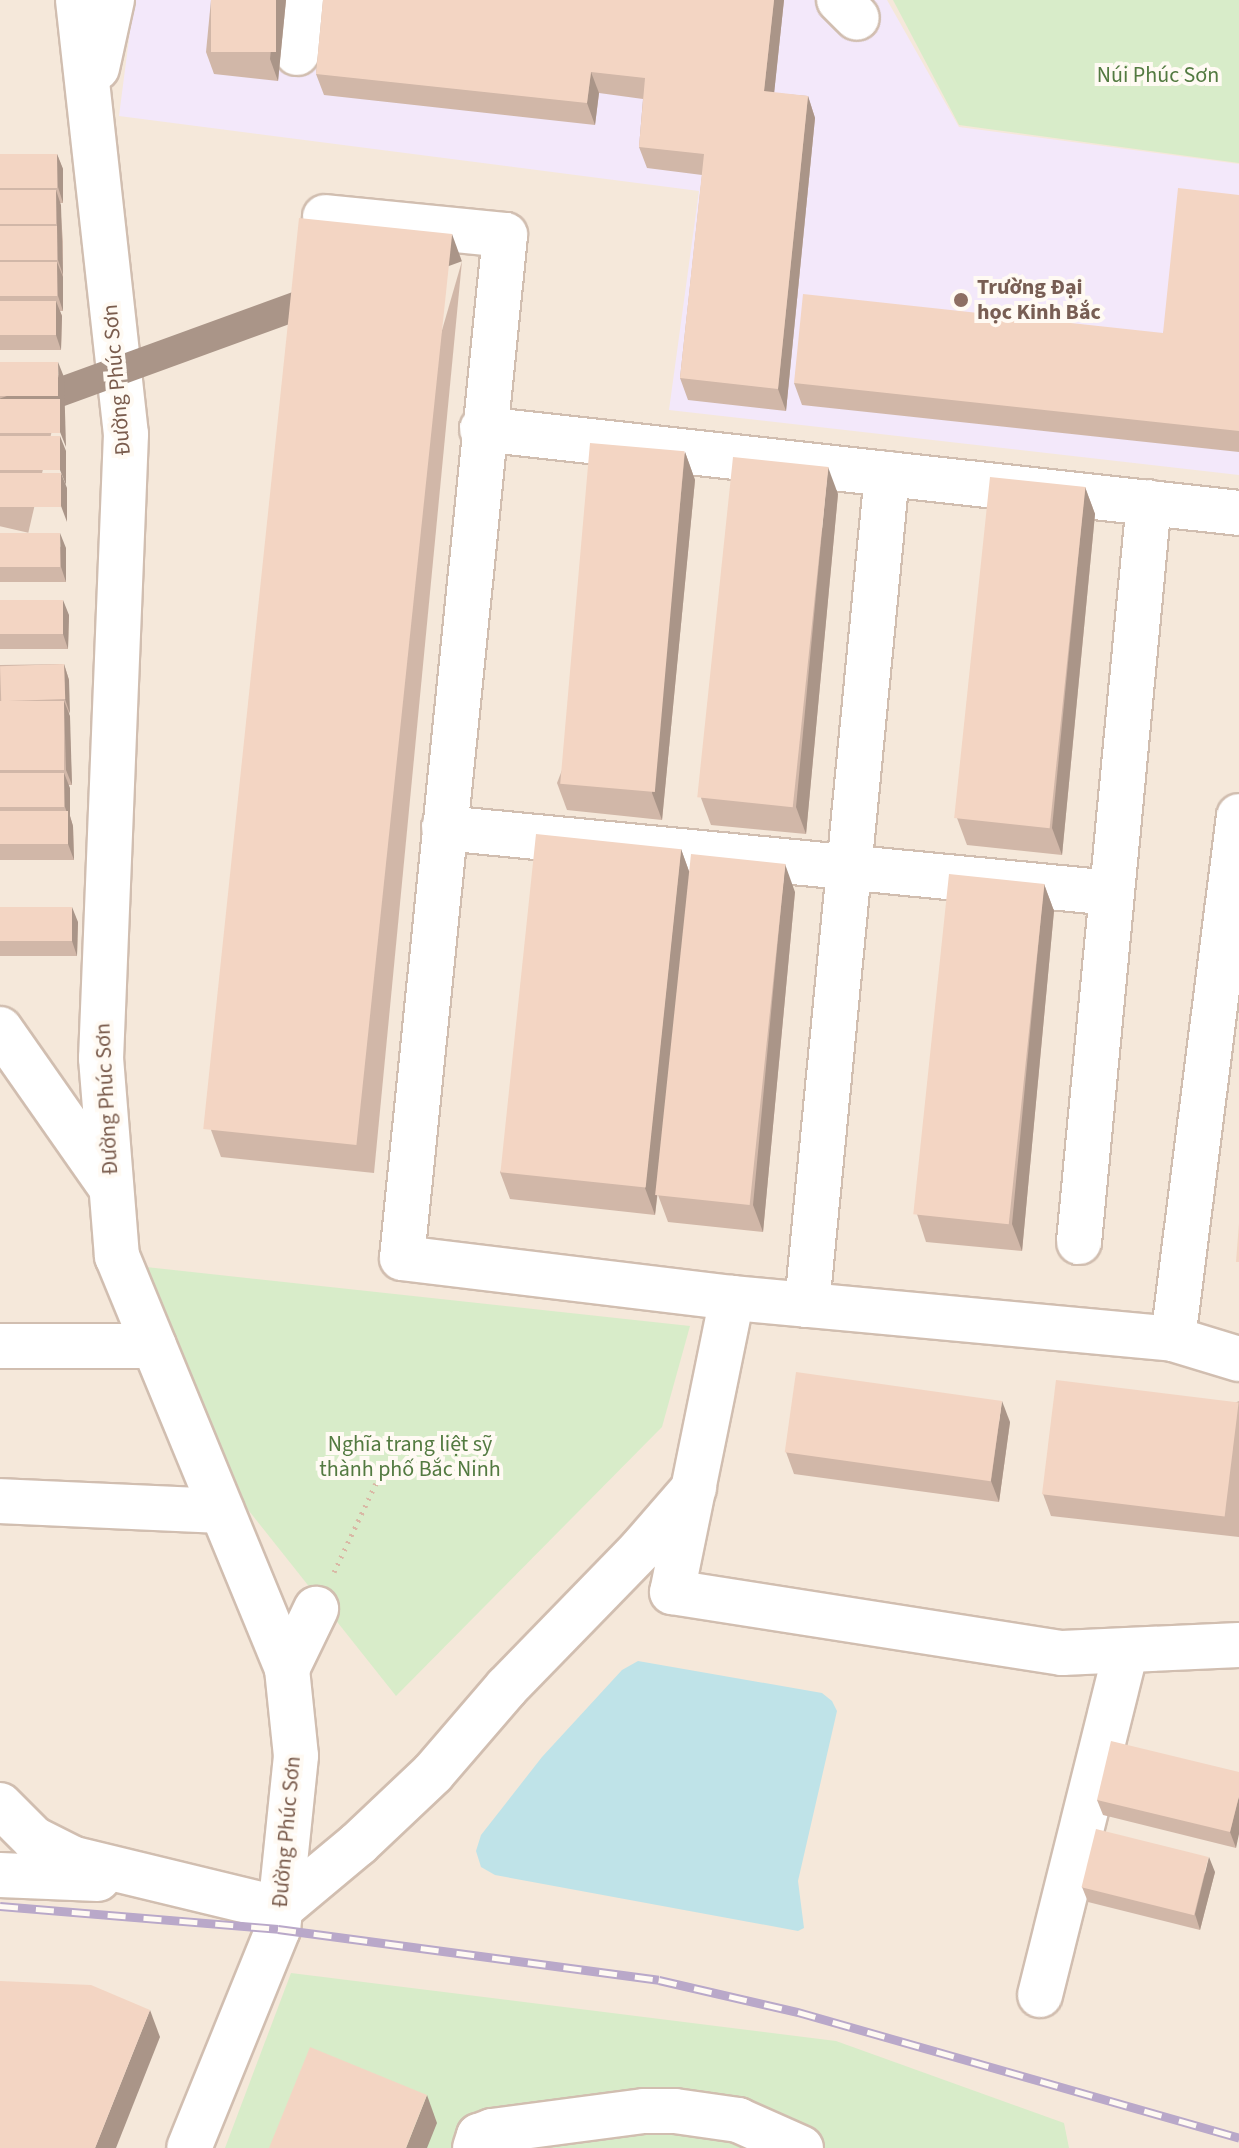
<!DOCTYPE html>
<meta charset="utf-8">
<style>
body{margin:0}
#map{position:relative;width:1239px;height:2148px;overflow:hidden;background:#fdf6ec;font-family:"Source Sans 3",sans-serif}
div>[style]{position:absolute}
.residential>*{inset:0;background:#f5e8da;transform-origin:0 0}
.education>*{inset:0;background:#f3e8fa}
.green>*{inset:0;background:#d8ecc9}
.water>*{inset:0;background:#bfe3e8}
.path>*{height:5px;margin-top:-2.5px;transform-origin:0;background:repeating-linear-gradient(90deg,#d9b8a5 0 2px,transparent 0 8px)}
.roads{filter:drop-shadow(2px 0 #d1beb0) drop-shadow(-2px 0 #d1beb0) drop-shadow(0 2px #d1beb0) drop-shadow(0 -2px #d1beb0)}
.minor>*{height:44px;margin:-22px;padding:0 22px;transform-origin:22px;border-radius:22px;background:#fff}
.rail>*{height:9px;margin-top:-4.5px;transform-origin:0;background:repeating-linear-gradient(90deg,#fffaf3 0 18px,#b9a8c9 0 36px);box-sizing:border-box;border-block:2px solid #b9a8c9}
.wall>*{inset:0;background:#d1b7a8;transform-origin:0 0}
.shaded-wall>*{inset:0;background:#aa9588;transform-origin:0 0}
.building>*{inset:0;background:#f3d5c3;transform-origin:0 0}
.dots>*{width:22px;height:22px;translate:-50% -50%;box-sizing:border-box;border:4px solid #fffaf3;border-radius:50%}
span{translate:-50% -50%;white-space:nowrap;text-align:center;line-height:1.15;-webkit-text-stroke:8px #fffaf3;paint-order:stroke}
.park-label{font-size:22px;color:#537a41}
.education-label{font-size:22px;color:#785e54;font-weight:700}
.left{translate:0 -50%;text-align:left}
.street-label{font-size:22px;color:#7a5c4d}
</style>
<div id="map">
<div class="residential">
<div style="left:0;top:0;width:1239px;height:2148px"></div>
</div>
<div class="education">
<div style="clip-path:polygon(134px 0,887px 0,959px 127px,1239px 164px,1239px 475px,669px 410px,699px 191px,119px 116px)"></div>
</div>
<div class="green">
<div style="clip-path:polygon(893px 0,1239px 0,1239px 163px,959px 125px)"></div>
<div style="clip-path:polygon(146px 1267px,690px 1326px,662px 1427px,396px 1696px,230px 1487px,207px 1444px)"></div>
<div style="clip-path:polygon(291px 1973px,836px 2041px,1064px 2123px,1069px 2148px,225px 2148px)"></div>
</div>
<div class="water">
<div style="clip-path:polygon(638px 1661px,822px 1693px,832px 1701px,837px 1711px,798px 1881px,804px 1928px,798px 1931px,495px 1875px,481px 1867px,476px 1851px,481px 1835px,542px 1757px,622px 1670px)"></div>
</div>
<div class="path">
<div style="left:334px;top:1572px;width:98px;rotate:-64.7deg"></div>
</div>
<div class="roads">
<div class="minor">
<div style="left:78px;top:0;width:437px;rotate:83.7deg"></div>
<div style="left:126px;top:434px;width:625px;rotate:92.29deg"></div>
<div style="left:101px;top:1058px;width:199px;rotate:85.4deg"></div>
<div style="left:117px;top:1256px;width:447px;rotate:67.6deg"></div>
<div style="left:287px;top:1669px;width:87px;rotate:84.1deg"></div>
<div style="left:296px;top:1756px;width:174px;rotate:95.9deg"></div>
<div style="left:278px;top:1929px;width:236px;rotate:112.1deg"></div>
<div style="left:839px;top:0;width:25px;rotate:45deg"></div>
<div style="left:297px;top:53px;width:53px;rotate:-83.5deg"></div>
<div style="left:97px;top:68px;width:70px;rotate:-77.6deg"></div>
<div style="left:325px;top:217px;width:181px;rotate:5.7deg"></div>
<div style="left:505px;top:235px;width:1028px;rotate:95.75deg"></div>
<div style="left:402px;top:1258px;width:332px;rotate:6.9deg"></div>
<div style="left:732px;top:1298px;width:443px;rotate:5.3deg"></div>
<div style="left:1173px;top:1339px;width:69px;rotate:16.9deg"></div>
<div style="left:482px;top:429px;width:762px;rotate:6.33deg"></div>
<div style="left:444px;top:828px;width:671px;rotate:5.56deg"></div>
<div style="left:0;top:1029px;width:192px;rotate:55deg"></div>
<div style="left:1079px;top:1242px;width:743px;rotate:-84.6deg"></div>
<div style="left:732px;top:1298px;width:300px;rotate:101.5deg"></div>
<div style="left:672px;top:1592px;width:395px;rotate:8.9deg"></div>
<div style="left:1062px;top:1653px;width:177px;rotate:-2.6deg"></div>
<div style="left:807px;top:1305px;width:835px;rotate:-84.5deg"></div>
<div style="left:1173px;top:1339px;width:527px;rotate:-82.81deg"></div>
<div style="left:0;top:1346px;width:154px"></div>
<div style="left:0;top:1501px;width:222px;rotate:2.6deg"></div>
<div style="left:287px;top:1669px;width:67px;rotate:-64.2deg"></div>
<div style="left:0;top:1805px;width:48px;rotate:45deg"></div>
<div style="left:34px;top:1839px;width:45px;rotate:26.6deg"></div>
<div style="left:74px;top:1859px;width:212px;rotate:13.6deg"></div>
<div style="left:280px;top:1909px;width:102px;rotate:-39.8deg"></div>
<div style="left:358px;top:1844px;width:103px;rotate:-43.4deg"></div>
<div style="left:433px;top:1773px;width:113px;rotate:-49.3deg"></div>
<div style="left:507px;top:1687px;width:192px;rotate:-45.8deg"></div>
<div style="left:641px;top:1549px;width:81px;rotate:-49deg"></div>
<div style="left:0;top:1875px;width:98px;rotate:2.3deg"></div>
<div style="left:1040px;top:1995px;width:355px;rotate:-76deg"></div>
<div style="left:475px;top:2148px;width:13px;rotate:-72deg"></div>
<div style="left:479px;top:2136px;width:14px;rotate:-21deg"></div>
<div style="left:492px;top:2131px;width:153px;rotate:-7.5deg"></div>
<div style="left:644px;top:2111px;width:31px"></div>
<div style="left:675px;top:2111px;width:64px;rotate:8.1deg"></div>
<div style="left:738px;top:2120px;width:69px;rotate:24deg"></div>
</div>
</div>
<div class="rail">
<div style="left:0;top:1906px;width:279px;rotate:4.7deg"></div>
<div style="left:278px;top:1929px;width:384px;rotate:7.6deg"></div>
<div style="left:659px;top:1980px;width:143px;rotate:13deg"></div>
<div style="left:798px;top:2012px;width:459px;rotate:15.9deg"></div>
</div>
<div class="wall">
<div style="clip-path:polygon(211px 0,286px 0,278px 81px,214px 74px,206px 52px)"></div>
<div style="clip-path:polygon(323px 0,784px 0,774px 93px,808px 96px,815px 118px,786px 411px,688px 400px,680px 378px,702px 175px,647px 168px,639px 147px,643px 99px,599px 93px,595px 125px,324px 95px,316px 74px)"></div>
<div style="clip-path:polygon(0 154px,57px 154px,63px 169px,63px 203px,60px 203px,63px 241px,63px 311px,60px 311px,62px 316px,61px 350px,0 350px)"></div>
<div style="clip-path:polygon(1239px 195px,1239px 452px,802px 405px,794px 383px,1163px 333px)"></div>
<div style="clip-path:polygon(462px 261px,374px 1173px,221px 1157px,211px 1130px)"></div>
<div style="left:0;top:362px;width:66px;height:160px;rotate:13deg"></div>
<div style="clip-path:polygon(685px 452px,695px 480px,662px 820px,567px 810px,557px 783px)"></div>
<div style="clip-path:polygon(1085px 487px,1095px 514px,1062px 855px,967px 845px,957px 818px)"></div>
<div style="clip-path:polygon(838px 494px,806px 834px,711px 825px,701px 798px)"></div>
<div style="clip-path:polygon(0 533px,66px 548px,66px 582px,0 582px)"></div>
<div style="clip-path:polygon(0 600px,69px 615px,68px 649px,0 649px)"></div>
<div style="clip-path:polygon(64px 664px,69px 680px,69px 714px,72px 785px,68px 785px,70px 816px,73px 826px,74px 860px,0 860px,0 665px)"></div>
<div style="clip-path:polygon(681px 849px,689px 871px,795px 892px,763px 1232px,668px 1222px,658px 1195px,660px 1176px,655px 1215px,510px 1199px,500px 1172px)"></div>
<div style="clip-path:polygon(1044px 884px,1054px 911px,1022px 1251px,926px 1242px,917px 1214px)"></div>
<div style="clip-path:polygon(0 907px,78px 922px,77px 956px,0 956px)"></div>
<div style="clip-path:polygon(1239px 1401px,1239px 1537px,1051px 1516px,1043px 1494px)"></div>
<div style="clip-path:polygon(1010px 1422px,999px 1502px,794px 1474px,786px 1452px)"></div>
<div style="clip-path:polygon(1239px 1772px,1236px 1848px,1103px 1815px,1097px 1800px)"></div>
<div style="clip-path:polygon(1215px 1872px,1200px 1930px,1088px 1902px,1082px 1887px)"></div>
</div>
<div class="shaded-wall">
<div style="clip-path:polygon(276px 0,286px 0,278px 81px,270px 59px)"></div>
<div style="clip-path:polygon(774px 0,784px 0,772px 113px,764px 91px)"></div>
<div style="clip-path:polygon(591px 72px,599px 93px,595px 125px,587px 103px)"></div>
<div style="clip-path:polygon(808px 96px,815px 118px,786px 411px,778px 389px)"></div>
<div style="clip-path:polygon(57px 154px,63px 169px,63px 203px,58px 187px)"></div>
<div style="clip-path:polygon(56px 190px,61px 205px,63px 275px,58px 260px)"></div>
<div style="left:452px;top:234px;width:29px;height:916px;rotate:70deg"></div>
<div style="clip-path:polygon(57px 262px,63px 277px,63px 311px,58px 296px)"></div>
<div style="clip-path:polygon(56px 301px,62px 316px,61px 350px,56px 335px)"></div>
<div style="clip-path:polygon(58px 362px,64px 377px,66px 447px,60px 432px)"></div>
<div style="clip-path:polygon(60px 436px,66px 451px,66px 485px,60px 470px)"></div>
<div style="clip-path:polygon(685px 452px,695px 480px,662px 820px,652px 793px)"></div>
<div style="clip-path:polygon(828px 467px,838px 494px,806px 834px,796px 807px)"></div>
<div style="clip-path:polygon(61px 473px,67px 488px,67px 522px,61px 506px)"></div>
<div style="clip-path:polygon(1085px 487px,1095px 514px,1062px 855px,1052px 828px)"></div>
<div style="clip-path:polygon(60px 533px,66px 548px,66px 582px,61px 567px)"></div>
<div style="clip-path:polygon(63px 600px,69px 615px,68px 649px,63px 634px)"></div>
<div style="clip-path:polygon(64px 664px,69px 680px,70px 714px,65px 699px)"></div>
<div style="clip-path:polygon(64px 701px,70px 716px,72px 785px,66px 770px)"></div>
<div style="clip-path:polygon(64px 773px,70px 788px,70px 816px,73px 826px,74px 860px,68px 844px,68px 816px,65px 807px)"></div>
<div style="clip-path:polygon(681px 849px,691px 877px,655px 1215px,645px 1188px)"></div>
<div style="clip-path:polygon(785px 864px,795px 892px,763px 1232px,753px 1205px)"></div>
<div style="clip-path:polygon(1044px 884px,1054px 911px,1022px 1251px,1012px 1224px)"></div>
<div style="clip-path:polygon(72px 907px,78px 922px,77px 956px,72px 941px)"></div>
<div style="clip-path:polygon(1002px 1401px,1010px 1422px,999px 1502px,991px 1481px)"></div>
<div style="clip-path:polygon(1239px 1796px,1239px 1834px,1236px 1848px,1230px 1832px)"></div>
<div style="clip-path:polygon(1209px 1857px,1215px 1872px,1200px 1930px,1195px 1914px)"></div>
<div style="clip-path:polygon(150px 2010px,160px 2037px,116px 2148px,95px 2148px)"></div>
<div style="clip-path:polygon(427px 2095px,437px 2123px,427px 2148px,406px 2148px)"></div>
</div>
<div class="building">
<div style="left:211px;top:0;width:65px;height:52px"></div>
<div style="clip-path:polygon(323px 0,774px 0,764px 91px,808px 96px,778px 389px,680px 378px,704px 154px,639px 147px,645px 78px,591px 72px,587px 103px,316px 74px)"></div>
<div style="left:0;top:154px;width:57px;height:34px"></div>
<div style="clip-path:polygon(1178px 188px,1239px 195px,1239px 431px,794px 383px,803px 294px,1163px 333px)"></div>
<div style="left:0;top:190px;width:56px;height:34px"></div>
<div style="left:299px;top:218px;width:154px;height:916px;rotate:6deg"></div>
<div style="left:0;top:226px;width:57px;height:34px"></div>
<div style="left:0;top:262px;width:57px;height:34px"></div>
<div style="left:0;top:301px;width:56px;height:34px"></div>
<div style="left:0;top:362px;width:58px;height:34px"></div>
<div style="left:0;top:399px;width:60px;height:34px"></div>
<div style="left:0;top:436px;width:60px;height:34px"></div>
<div style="left:590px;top:443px;width:95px;height:342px;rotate:5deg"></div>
<div style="left:733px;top:457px;width:96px;height:342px;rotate:6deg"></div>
<div style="left:0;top:473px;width:61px;height:34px"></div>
<div style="left:990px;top:477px;width:96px;height:343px;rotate:6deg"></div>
<div style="left:0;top:533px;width:60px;height:34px"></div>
<div style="left:0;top:600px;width:63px;height:34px"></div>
<div style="left:64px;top:664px;width:35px;height:64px;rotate:88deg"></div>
<div style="left:0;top:701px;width:64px;height:69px"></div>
<div style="left:0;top:773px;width:64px;height:34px"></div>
<div style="left:0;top:811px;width:68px;height:33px"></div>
<div style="left:536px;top:834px;width:146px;height:340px;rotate:6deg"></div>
<div style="left:691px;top:854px;width:95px;height:343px;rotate:6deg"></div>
<div style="left:949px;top:874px;width:96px;height:342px;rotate:6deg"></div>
<div style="left:0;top:907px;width:72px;height:34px"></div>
<div style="clip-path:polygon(1239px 1223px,1239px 1262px,1236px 1262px)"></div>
<div style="left:796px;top:1372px;width:208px;height:81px;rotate:8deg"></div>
<div style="left:1056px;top:1380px;width:184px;height:115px;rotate:7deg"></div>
<div style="clip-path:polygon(1111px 1741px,1239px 1772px,1239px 1796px,1230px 1832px,1097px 1800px)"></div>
<div style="left:1096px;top:1829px;width:116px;height:60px;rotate:14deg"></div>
<div style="clip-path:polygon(0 1981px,91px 1985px,150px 2010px,95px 2148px,0 2148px)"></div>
<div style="clip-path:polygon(310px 2047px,427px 2095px,406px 2148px,269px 2148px)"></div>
</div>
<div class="dots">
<div style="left:961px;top:300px;background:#8d6e63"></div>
</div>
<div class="park-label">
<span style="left:1158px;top:76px">Núi Phúc Sơn</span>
<span style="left:410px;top:1457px">Nghĩa trang liệt sỹ<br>thành phố Bắc Ninh</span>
</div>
<div class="education-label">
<span class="left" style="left:977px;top:300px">Trường Đại<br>học Kinh Bắc</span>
</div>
<div class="street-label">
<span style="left:117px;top:380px;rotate:-95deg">Đường Phúc Sơn</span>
<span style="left:107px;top:1099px;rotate:-93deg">Đường Phúc Sơn</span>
<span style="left:287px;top:1832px;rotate:-85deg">Đường Phúc Sơn</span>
</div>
</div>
